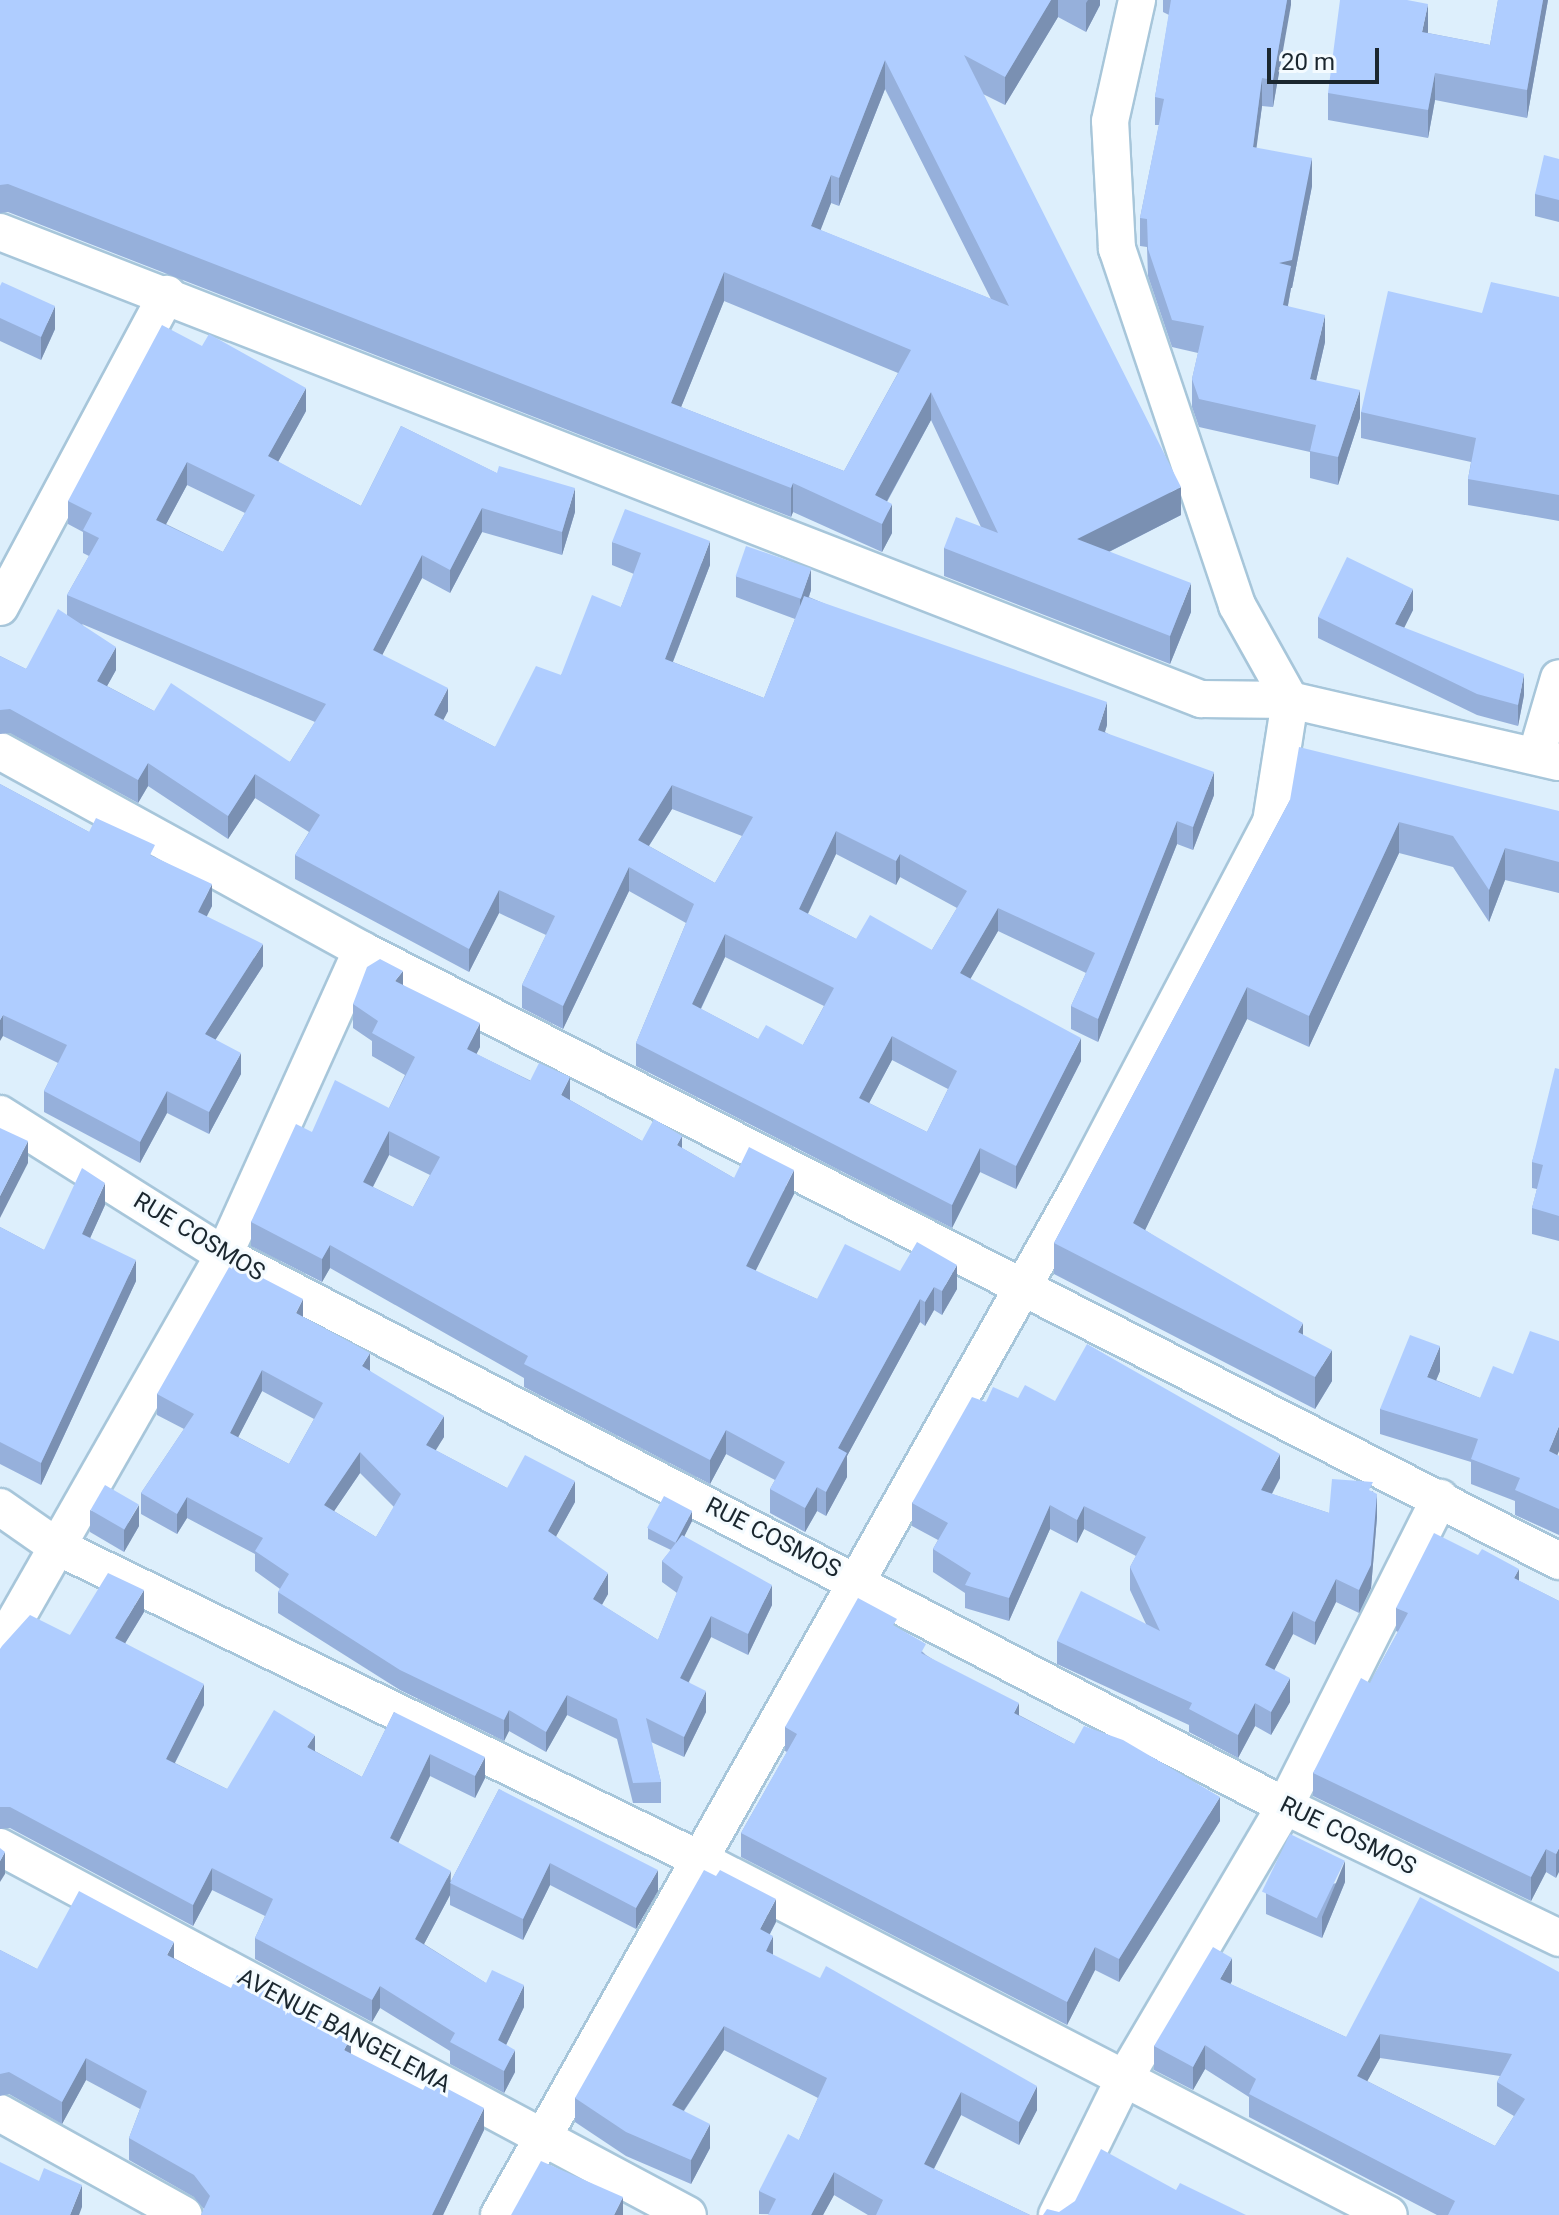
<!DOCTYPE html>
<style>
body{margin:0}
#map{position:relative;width:1559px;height:2215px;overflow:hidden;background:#ddeffc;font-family:Roboto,sans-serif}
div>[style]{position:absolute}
.roads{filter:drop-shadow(2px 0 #a7c6da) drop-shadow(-2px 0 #a7c6da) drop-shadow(0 2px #a7c6da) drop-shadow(0 -2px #a7c6da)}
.minor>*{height:36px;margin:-18px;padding:0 18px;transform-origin:18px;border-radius:18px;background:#fff}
.wall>*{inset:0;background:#96b0db}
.shaded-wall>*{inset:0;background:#7a90b2}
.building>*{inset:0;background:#afcdff;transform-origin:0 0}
span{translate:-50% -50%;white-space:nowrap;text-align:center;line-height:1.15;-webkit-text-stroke:6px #f4fbff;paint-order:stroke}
.street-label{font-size:24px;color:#1b272f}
.scale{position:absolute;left:1267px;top:48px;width:112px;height:36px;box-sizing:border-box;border:4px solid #1b272f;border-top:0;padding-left:10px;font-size:24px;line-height:28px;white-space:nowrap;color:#1b272f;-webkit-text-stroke:6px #f4fbff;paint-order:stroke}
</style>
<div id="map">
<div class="roads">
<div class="minor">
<div style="left:0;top:232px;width:1289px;rotate:21.25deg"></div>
<div style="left:1201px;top:699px;width:89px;rotate:0.6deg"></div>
<div style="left:1290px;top:700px;width:276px;rotate:13deg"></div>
<div style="left:0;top:607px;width:355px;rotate:-61.9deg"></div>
<div style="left:0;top:751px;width:413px;rotate:28.8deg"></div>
<div style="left:362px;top:950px;width:1344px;rotate:27.04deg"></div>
<div style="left:1536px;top:756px;width:81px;rotate:-73.6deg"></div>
<div style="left:0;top:1114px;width:265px;rotate:32.2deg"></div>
<div style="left:224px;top:1255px;width:1196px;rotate:27.44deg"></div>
<div style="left:1285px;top:1806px;width:304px;rotate:25.7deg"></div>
<div style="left:0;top:1507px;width:68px;rotate:34.9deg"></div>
<div style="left:56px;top:1546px;width:715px;rotate:25.96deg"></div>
<div style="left:699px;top:1859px;width:776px;rotate:27.29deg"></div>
<div style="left:0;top:1647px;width:451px;rotate:-60.3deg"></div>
<div style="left:224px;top:1255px;width:335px;rotate:-65.7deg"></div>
<div style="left:0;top:1847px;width:780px;rotate:28.14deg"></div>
<div style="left:0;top:2113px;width:210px;rotate:29deg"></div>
<div style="left:499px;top:2215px;width:1186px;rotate:-60.56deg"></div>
<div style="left:1082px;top:1182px;width:407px;rotate:-62.3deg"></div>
<div style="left:1271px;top:822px;width:123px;rotate:-81.1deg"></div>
<div style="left:1290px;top:700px;width:109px;rotate:-119.2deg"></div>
<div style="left:1237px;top:605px;width:376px;rotate:-108.6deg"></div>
<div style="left:1117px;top:249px;width:128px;rotate:-93.1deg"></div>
<div style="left:1110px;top:121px;width:124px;rotate:-77.4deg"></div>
<div style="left:1057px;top:2215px;width:149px;rotate:-63.8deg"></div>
<div style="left:1123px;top:2081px;width:319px;rotate:-59.5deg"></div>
<div style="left:1285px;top:1806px;width:345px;rotate:-63.3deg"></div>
</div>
</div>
<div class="wall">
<div style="clip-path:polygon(evenodd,0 0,1100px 0,1100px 5px,1086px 32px,1058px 17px,1005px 105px,983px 94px,1181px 515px,1109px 552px,1191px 612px,1170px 664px,944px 576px,944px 548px,981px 527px,931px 420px,887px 502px,892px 533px,882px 552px,793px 512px,791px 517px,8px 212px,0 213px,0 0,885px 89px,991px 299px,820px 230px,831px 203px,839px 206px,885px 89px,0 0,724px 301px,898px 373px,844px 471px,681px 407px,724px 301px)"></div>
<div style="clip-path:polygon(1163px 0,1291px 0,1273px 107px,1262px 106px,1256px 148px,1312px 186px,1292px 288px,1291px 288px,1288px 306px,1325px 342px,1316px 381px,1360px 418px,1338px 485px,1310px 478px,1310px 452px,1199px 427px,1192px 407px,1192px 379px,1198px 353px,1172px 347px,1148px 276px,1147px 247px,1140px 246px,1140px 218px,1159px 125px,1155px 125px,1155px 97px,1169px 15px,1163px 12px)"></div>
<div style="clip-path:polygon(1498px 0,1548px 0,1527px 118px,1435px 100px,1428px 138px,1328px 120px,1328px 93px,1428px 33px,1490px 45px)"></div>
<div style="clip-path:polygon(1559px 159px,1559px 222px,1535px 216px,1535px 194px)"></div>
<div style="clip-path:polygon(0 286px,55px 329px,41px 360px,0 341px)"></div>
<div style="clip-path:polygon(1559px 297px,1559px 521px,1468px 505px,1468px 479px,1471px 462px,1361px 438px,1361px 412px,1482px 313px)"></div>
<div style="clip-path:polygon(evenodd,306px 411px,278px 462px,361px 506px,401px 426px,575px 512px,562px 555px,482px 532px,450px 593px,422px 578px,382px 655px,448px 711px,443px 720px,495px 747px,561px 675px,621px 607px,634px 574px,612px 565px,612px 542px,710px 565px,673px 662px,764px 698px,795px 619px,736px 597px,736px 576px,811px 590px,809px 597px,1107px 725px,1105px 732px,1214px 795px,1193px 850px,1177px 844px,1098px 1042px,1071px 1029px,1071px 1006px,1086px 973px,998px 931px,970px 979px,1081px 1061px,1016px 1189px,980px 1172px,952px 1228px,636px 1066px,636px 1043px,686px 923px,629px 891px,563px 1029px,522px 1008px,522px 985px,546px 935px,499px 913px,469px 972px,295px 879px,295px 855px,309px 832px,255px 798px,228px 839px,148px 786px,138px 803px,10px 733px,0 734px,0 656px,26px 669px,67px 615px,67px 595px,89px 556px,83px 553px,83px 532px,68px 524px,68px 501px,306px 411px,187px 485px,245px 513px,223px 552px,166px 524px,187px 485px,306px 411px,82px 624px,315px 722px,290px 762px,154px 711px,107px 686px,116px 670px,82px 624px,306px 411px,672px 809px,742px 836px,715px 883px,649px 846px,672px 809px,306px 411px,836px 854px,896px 885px,900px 877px,957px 908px,932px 950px,856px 939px,808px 914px,836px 854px,306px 411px,725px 957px,824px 1006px,803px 1045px,758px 1039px,701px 1009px,725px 957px,306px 411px,892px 1060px,948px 1089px,927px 1132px,869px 1103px,892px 1060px)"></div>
<div style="clip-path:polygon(1413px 610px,1404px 628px,1524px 695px,1518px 726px,1477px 715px,1318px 638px,1318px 617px)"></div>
<div style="clip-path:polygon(0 784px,89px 832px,155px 857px,212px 906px,206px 916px,263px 966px,215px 1040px,241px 1074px,209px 1134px,167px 1113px,140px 1163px,44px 1112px,44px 1091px,58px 1063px,3px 1036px)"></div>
<div style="clip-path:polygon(1290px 800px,1559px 811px,1559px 893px,1505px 880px,1489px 922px,1453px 867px,1399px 853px,1309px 1047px,1247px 1019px,1145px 1230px,1303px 1335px,1332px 1381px,1315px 1409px,1054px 1274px,1054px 1243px)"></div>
<div style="clip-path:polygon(evenodd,403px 985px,480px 1047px,476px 1054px,570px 1100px,642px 1141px,682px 1148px,734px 1178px,794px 1194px,755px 1271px,817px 1299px,900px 1271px,957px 1289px,942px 1315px,934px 1310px,925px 1326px,920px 1322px,847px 1456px,847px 1477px,826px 1516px,817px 1511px,805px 1532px,770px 1513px,770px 1489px,775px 1480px,726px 1454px,710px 1484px,524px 1387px,524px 1378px,330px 1268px,322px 1282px,251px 1246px,251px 1222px,312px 1132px,389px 1108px,405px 1075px,372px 1056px,372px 1041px,353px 1028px,353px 1004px,403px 985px,389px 1155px,430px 1175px,413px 1207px,373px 1187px,389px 1155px)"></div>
<div style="clip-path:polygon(1559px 1069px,1559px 1241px,1532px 1234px,1532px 1208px,1537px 1189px,1532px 1188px,1532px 1162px)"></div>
<div style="clip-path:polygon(105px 1205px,90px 1238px,136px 1281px,41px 1485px,0 1464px,0 1227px,44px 1250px)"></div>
<div style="clip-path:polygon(evenodd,303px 1317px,370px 1371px,444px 1437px,435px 1450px,507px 1488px,575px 1502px,556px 1536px,608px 1594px,602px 1605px,658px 1640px,677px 1593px,662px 1582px,662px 1561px,671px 1550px,648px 1539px,648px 1528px,692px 1521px,684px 1536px,772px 1605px,748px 1655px,711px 1637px,689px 1682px,706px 1712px,684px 1757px,651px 1742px,661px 1782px,661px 1803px,633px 1803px,617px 1739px,567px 1715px,546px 1752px,509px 1731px,504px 1741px,400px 1690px,278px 1613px,278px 1592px,280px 1589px,255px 1571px,255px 1554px,187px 1518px,177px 1534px,141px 1514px,141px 1493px,184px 1429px,157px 1415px,157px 1394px,303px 1317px,262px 1391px,314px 1419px,289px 1464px,238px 1437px,262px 1391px,303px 1317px,360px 1473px,394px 1507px,376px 1537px,334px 1511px,360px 1473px)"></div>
<div style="clip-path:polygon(1440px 1371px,1436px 1380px,1480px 1398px,1513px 1374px,1557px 1455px,1559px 1456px,1559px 1535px,1515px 1515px,1515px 1501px,1471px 1484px,1471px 1462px,1380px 1434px,1380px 1409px)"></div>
<div style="clip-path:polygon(1018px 1398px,1055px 1401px,1280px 1478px,1272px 1494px,1329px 1513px,1373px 1491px,1377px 1517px,1371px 1588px,1359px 1613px,1336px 1602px,1315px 1645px,1293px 1634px,1274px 1670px,1290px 1702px,1271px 1735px,1255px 1726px,1238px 1758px,1189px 1732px,1189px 1725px,1057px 1664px,1057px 1641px,1146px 1624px,1130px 1590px,1130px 1567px,1136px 1556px,1084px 1529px,1077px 1543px,1050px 1529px,1009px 1621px,965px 1608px,965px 1593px,933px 1572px,933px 1549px,938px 1540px,912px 1526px,912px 1503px,986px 1402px)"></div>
<div style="clip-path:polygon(90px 1510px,139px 1526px,124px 1552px,90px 1532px)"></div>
<div style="clip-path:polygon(1519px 1581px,1559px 1601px,1556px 1878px,1546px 1872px,1531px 1901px,1313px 1796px,1313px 1773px,1370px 1683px,1398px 1632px,1396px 1631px,1396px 1608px)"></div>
<div style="clip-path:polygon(144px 1612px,125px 1643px,204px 1705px,175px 1763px,227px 1789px,315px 1751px,362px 1777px,394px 1712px,485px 1778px,475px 1798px,430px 1776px,398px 1843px,451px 1881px,499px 1789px,658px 1891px,636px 1929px,550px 1885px,523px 1940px,450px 1905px,450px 1895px,424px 1944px,524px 2007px,506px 2045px,515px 2072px,504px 2093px,450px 2064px,450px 2051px,380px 2008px,372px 2022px,255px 1959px,255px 1938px,265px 1916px,212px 1890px,193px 1926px,10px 1828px,0 1829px,0 1649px,70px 1635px)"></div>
<div style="clip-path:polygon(897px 1628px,926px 1655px,1019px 1715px,1220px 1821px,1119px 1982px,1095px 1970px,1067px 2025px,741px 1857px,741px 1833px,787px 1752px,785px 1751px,785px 1727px)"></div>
<div style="clip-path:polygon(1345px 1882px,1322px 1938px,1266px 1914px,1266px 1893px)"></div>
<div style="clip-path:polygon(776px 1922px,770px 1934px,773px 1955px,1037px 2110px,1019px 2145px,961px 2115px,934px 2169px,1030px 2215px,868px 2215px,834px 2195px,823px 2215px,759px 2214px,759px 2191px,799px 2140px,818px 2098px,724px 2050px,684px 2111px,710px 2148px,691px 2184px,626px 2156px,575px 2122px,575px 2098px)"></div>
<div style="clip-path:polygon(0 1950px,37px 1969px,174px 1958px,351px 2054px,484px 2130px,443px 2215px,201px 2215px,204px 2209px,194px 2197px,129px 2160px,129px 2138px,140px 2109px,86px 2080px,62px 2124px,9px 2094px,0 2096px)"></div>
<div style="clip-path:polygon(evenodd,1559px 1972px,1559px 2215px,1437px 2215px,1249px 2117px,1249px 2097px,1205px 2069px,1193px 2090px,1154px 2070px,1154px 2046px,1232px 1981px,1230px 1984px,1346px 2037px,1559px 1972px,1380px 2058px,1500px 2076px,1497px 2082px,1497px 2106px,1514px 2116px,1495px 2146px,1367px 2081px,1380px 2058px)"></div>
</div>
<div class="shaded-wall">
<div style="clip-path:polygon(1051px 0,1058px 0,1058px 17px,1005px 105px,1005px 77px)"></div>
<div style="clip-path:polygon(1088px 0,1100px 0,1100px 5px,1086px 32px,1086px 3px)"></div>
<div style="clip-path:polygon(1287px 0,1291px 0,1291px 5px,1273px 107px,1273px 80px)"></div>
<div style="clip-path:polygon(1543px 0,1548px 0,1527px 118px,1527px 90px)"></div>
<div style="clip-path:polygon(1428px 4px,1428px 32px,1422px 60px,1422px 32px)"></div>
<div style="clip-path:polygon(885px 60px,885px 89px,839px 206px,839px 178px)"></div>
<div style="clip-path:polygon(1435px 73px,1435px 100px,1428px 138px,1428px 110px)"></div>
<div style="clip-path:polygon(1262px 78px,1262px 106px,1253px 174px,1253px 147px)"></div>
<div style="clip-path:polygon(1312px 158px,1312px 186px,1292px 288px,1291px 288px,1283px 332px,1283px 305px,1279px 263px)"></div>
<div style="clip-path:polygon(831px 175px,831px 203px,811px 255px,811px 226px)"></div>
<div style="clip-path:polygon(724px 272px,724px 301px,671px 432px,671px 403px)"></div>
<div style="clip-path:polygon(55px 306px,55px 329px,41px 360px,41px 337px)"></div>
<div style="clip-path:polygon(1325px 315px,1325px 342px,1310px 407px,1310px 379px)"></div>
<div style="clip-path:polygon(306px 388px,306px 411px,268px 480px,268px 456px)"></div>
<div style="clip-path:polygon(1360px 390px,1360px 418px,1338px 485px,1338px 457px)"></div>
<div style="clip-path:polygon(931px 392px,931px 420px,876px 521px,875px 495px)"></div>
<div style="clip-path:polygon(187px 462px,187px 485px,156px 543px,156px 520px)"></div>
<div style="clip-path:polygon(793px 483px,793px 512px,791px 517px,791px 488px)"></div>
<div style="clip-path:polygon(1181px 487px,1181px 515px,1077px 568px,1077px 539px)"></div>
<div style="clip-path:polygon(575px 488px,575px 512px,562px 555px,562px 532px)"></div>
<div style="clip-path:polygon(892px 504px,892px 533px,882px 552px,882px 524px)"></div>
<div style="clip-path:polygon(482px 508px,482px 532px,450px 593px,450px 570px)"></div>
<div style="clip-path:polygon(710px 541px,710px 565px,665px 682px,665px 659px)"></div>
<div style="clip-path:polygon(422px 555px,422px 578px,373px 673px,373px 650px)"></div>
<div style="clip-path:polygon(811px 569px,811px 590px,800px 621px,800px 600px)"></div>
<div style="clip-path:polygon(1191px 583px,1191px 612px,1170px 664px,1170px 636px)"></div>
<div style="clip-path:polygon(1413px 589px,1413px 610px,1395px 646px,1395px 624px)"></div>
<div style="clip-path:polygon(116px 647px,116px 670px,97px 704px,97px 681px)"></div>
<div style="clip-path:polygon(1524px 674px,1524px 695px,1518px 726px,1518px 705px)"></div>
<div style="clip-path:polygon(448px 688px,448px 711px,434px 738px,434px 715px)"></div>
<div style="clip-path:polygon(1107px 702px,1107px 725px,1098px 753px,1098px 730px)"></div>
<div style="clip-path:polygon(148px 763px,148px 786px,138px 803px,138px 780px)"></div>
<div style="clip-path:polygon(1214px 772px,1214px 795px,1193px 850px,1193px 827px)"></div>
<div style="clip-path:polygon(255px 774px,255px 798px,228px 839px,228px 816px)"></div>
<div style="clip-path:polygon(672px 785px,672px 809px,638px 863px,638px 840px)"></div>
<div style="clip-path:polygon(1177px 821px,1177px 844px,1098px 1042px,1098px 1019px)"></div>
<div style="clip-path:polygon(1399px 822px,1399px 853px,1309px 1047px,1309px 1016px)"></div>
<div style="clip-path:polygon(836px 831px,836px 854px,799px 932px,799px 909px)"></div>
<div style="clip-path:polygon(1505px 848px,1505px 880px,1489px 922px,1489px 890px)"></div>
<div style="clip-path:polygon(900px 854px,900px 877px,896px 885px,896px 861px)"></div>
<div style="clip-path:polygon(629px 867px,629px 891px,563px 1029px,563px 1006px)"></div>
<div style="clip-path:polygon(212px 884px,212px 906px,198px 934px,198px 912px)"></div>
<div style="clip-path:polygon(499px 890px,499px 913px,469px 972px,469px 949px)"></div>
<div style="clip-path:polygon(998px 908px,998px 931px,960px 997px,960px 973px)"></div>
<div style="clip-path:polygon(725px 934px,725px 957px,692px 1027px,692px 1004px)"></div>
<div style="clip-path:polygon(263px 944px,263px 966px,205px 1056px,205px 1034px)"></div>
<div style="clip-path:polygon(403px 971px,403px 994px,395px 981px)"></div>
<div style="clip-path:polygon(1247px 987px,1247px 1019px,1133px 1255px,1133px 1223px)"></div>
<div style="clip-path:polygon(3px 1015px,3px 1036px,0 1041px,0 1020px)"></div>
<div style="clip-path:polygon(480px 1023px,480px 1047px,467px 1073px,467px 1049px)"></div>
<div style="clip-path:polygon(892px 1036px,892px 1060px,859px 1122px,859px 1098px)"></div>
<div style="clip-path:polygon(1081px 1038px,1081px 1061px,1016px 1189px,1016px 1166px)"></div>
<div style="clip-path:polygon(241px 1053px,241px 1074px,209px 1134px,209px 1112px)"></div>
<div style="clip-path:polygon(570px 1077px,570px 1101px,561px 1095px)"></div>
<div style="clip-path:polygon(167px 1091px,167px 1113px,140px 1163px,140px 1142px)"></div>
<div style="clip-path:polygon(389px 1131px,389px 1155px,363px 1206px,363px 1182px)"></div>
<div style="clip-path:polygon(682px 1136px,682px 1160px,677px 1145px)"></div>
<div style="clip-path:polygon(28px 1141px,28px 1163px,0 1218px,0 1196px)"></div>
<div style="clip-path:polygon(980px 1148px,980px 1172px,952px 1228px,952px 1205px)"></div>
<div style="clip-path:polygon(794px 1170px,794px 1194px,746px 1290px,746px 1266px)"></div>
<div style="clip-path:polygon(105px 1183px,105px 1205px,82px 1256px,82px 1234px)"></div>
<div style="clip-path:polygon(330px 1245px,330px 1268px,322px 1282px,322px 1259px)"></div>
<div style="clip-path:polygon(136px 1260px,136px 1281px,41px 1485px,41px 1463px)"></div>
<div style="clip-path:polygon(957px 1265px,957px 1289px,942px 1315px,942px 1291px)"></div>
<div style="clip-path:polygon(934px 1287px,934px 1310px,925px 1326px,925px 1302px)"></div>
<div style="clip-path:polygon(303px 1299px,303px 1320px,296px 1313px)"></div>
<div style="clip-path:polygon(920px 1299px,920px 1322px,847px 1456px,847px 1477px,826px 1516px,826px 1492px,838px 1448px)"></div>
<div style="clip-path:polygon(1303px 1323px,1303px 1354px,1298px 1332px)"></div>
<div style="clip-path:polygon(1440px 1346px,1440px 1371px,1427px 1402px,1427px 1377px)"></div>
<div style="clip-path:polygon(1332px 1350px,1332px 1381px,1315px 1409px,1315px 1377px)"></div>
<div style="clip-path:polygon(370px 1353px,370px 1374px,362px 1366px)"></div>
<div style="clip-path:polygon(262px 1370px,262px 1391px,230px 1453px,230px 1433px)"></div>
<div style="clip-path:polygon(444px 1416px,444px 1437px,426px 1466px,426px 1445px)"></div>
<div style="clip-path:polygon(1559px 1426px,1559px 1451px,1549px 1476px,1549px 1451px)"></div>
<div style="clip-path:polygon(726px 1430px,726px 1454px,710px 1484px,710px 1460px)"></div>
<div style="clip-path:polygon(360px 1452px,360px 1473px,324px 1526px,324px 1505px)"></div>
<div style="clip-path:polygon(1280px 1454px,1280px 1478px,1261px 1514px,1261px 1490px)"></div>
<div style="clip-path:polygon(575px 1481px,575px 1502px,548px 1551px,548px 1531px)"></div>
<div style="clip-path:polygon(817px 1487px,817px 1511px,805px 1532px,805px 1508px)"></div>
<div style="clip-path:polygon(1377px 1494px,1377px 1517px,1371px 1588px,1359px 1613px,1359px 1590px)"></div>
<div style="clip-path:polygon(187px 1497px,187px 1518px,177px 1534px,177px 1514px)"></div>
<div style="clip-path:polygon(139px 1505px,139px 1526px,124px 1552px,124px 1530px)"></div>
<div style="clip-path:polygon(1050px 1505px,1050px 1529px,1009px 1621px,1009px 1598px)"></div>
<div style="clip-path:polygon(1084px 1506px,1084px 1529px,1077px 1543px,1077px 1520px)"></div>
<div style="clip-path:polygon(692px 1511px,692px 1521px,676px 1553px,676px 1542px)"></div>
<div style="clip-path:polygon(1519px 1569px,1519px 1593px,1514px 1578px)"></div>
<div style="clip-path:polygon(608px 1573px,608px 1594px,593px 1620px,593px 1599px)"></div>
<div style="clip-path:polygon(1336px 1579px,1336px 1602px,1315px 1645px,1315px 1622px)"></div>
<div style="clip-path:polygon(772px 1585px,772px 1605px,748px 1655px,748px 1634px)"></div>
<div style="clip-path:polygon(144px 1590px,144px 1612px,115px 1660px,115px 1638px)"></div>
<div style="clip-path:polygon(1293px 1611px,1293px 1634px,1265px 1688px,1265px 1665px)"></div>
<div style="clip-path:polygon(711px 1616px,711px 1637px,680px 1699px,680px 1678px)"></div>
<div style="clip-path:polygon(1290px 1678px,1290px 1702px,1271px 1735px,1271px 1712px)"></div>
<div style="clip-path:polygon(204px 1684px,204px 1705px,166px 1780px,166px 1759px)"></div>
<div style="clip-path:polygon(706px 1691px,706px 1712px,684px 1757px,684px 1737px)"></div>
<div style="clip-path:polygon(567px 1695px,567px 1715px,546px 1752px,546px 1732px)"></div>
<div style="clip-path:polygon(1019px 1703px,1019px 1727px,1014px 1713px)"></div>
<div style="clip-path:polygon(1255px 1703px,1255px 1726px,1238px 1758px,1238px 1735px)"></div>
<div style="clip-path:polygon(509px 1710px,509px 1731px,504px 1741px,504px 1720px)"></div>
<div style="clip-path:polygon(315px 1735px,315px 1757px,307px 1747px)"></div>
<div style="clip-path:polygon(430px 1754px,430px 1776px,390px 1860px,390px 1838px)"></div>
<div style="clip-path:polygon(485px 1757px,485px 1778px,475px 1798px,475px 1776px)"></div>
<div style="clip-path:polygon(1220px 1797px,1220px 1821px,1119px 1982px,1119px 1959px)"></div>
<div style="clip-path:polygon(1559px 1848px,1559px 1872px,1556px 1878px,1556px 1854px)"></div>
<div style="clip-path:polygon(1546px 1849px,1546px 1872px,1531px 1901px,1531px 1877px)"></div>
<div style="clip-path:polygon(5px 1852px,5px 1874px,0 1882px,0 1861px)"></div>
<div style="clip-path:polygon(1345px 1861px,1345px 1882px,1322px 1938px,1322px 1917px)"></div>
<div style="clip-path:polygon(550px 1863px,550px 1885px,523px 1940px,523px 1919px)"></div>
<div style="clip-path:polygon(212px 1868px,212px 1890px,193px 1926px,193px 1905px)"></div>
<div style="clip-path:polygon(658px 1870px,658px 1891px,636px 1929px,636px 1908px)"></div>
<div style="clip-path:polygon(451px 1871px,450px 1895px,415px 1961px,415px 1939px)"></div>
<div style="clip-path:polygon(776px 1899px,776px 1922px,760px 1952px,760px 1929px)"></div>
<div style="clip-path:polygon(773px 1936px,773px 1960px,766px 1951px)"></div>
<div style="clip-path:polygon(174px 1942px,174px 1964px,167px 1955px)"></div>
<div style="clip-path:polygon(1095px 1947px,1095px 1970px,1067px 2025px,1067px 2002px)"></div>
<div style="clip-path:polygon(1232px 1958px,1232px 1981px,1220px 2003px,1220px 1979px)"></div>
<div style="clip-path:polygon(524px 1985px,524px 2007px,498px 2062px,498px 2040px)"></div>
<div style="clip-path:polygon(380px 1986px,380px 2008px,372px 2022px,372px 2000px)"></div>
<div style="clip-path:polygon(724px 2026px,724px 2050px,672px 2128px,672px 2105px)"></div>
<div style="clip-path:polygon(1380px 2034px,1380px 2058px,1357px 2100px,1357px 2076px)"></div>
<div style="clip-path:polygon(351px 2037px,351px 2059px,344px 2050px)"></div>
<div style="clip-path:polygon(1205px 2045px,1205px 2069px,1193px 2090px,1193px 2067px)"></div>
<div style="clip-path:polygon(515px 2050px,515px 2072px,504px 2093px,504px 2071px)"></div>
<div style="clip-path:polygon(86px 2058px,86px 2080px,62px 2124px,62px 2102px)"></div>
<div style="clip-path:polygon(1037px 2086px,1037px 2110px,1019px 2145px,1019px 2122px)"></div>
<div style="clip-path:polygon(961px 2092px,961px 2115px,924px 2188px,924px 2164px)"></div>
<div style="clip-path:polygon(484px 2108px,484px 2130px,443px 2215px,432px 2215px)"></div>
<div style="clip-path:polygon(710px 2124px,710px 2148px,691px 2184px,691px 2160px)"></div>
<div style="clip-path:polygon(834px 2172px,834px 2195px,823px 2215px,811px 2215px)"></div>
<div style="clip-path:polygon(82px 2185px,82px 2207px,79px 2215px,70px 2215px)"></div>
<div style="clip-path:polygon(623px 2197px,623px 2215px,614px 2215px)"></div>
</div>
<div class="building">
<div style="clip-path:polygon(evenodd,0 0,1051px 0,1005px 77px,964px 55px,1181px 487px,1077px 539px,1191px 583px,1170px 636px,944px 548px,956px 517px,998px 533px,931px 392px,875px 495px,892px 504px,882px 524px,793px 483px,791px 488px,8px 184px,0 185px,0 0,885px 60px,1009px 306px,811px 226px,831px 175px,839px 178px,885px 60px,0 0,724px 272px,911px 350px,844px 471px,671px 403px,724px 272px)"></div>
<div style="clip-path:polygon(1171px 0,1287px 0,1273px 80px,1262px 78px,1253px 147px,1312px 158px,1292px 260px,1279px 263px,1291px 266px,1283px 305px,1325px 315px,1310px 379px,1360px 390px,1338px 457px,1310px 451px,1316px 425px,1199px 399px,1192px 379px,1204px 326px,1172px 320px,1148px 249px,1147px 219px,1140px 218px,1164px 99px,1155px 97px)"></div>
<div style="clip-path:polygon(1340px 0,1407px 0,1428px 4px,1422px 32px,1490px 45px,1498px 0,1543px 0,1527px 90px,1435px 73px,1428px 110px,1328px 93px)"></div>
<div style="clip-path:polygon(1544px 155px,1559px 159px,1559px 200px,1535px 194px)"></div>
<div style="clip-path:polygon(2px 282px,55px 306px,41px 337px,0 318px,0 286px)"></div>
<div style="clip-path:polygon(1491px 282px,1559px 297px,1559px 495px,1468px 479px,1476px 438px,1361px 412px,1388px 291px,1482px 313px)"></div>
<div style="clip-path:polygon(evenodd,162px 325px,202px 346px,209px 334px,306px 388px,268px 456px,361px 506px,401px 426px,497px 473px,499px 466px,575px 488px,562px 532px,482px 508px,450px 570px,422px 555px,373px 650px,448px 688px,434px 715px,495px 747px,536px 666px,561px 675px,592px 595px,621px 607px,641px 553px,612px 542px,625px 509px,710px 541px,665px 659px,764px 698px,804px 596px,1107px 702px,1098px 730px,1214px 772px,1193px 827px,1177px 821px,1098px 1019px,1071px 1006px,1095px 953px,998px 908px,960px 973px,1081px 1038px,1016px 1166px,980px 1148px,952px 1205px,636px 1043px,694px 904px,629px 867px,563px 1006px,522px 985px,555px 916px,499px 890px,469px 949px,295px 855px,320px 815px,255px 774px,228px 816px,148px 763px,138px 780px,10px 709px,0 710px,0 656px,26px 669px,58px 609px,116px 647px,97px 681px,154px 711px,171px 683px,290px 762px,326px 704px,67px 595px,99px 538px,83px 530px,92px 513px,68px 501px,162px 325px,187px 462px,255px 495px,223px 552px,156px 520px,187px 462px,162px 325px,672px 785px,753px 817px,715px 883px,638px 840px,672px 785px,162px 325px,836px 831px,896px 861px,900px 854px,967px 891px,932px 950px,870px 915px,856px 939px,799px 909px,836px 831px,162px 325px,725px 934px,834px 988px,803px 1045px,766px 1025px,758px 1039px,692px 1004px,725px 934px,162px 325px,892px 1036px,957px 1071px,927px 1132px,859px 1098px,892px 1036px)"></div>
<div style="left:746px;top:546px;width:69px;height:32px;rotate:19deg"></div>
<div style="clip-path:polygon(1347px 557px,1413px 589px,1395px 624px,1524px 674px,1518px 705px,1477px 694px,1318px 617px)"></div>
<div style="clip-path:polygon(1299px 747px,1559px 811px,1559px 862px,1505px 848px,1489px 890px,1453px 836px,1399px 822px,1309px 1016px,1247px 987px,1133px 1223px,1303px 1323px,1298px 1332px,1332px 1350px,1315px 1377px,1054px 1243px,1290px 800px)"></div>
<div style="clip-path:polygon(0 784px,89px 832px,96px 818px,155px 845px,150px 855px,212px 884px,198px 912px,263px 944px,205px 1034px,241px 1053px,209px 1112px,167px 1091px,140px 1142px,44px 1091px,67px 1045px,3px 1015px,0 1020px)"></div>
<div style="clip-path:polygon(evenodd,380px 959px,403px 971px,395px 981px,480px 1023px,467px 1049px,530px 1081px,539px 1063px,570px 1077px,561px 1095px,642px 1141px,654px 1119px,682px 1136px,677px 1145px,734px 1178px,749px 1147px,794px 1170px,746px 1266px,817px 1299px,845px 1244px,900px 1271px,917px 1242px,957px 1265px,942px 1291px,934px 1287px,925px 1302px,920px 1299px,838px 1448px,847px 1453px,826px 1492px,817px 1487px,805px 1508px,770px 1489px,785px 1462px,726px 1430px,710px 1460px,524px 1364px,528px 1356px,330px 1245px,322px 1259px,251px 1222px,296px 1124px,312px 1132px,335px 1080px,389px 1108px,415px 1057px,372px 1033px,378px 1021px,353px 1004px,367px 967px,380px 959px,389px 1131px,440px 1157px,413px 1207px,363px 1182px,389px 1131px)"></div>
<div style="clip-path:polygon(1555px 1068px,1559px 1069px,1559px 1216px,1532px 1208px,1543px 1165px,1532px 1162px)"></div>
<div style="clip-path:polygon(0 1128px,28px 1141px,0 1196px)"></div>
<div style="clip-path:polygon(82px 1168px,105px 1183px,82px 1234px,136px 1260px,41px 1463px,0 1442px,0 1227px,44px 1250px)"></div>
<div style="clip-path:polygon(evenodd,232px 1262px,303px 1299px,296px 1313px,370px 1353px,362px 1366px,444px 1416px,426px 1445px,507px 1488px,525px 1455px,575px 1481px,548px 1531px,608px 1573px,593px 1599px,658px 1640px,683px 1577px,662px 1561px,682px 1535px,772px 1585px,748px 1634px,711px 1616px,680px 1678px,706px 1691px,684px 1737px,646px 1718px,661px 1782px,633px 1783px,617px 1719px,567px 1695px,546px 1732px,509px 1710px,504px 1720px,400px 1670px,278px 1592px,289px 1574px,255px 1551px,263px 1538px,187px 1497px,177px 1514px,141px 1493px,194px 1414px,157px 1394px,232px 1262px,262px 1370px,323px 1403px,289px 1464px,230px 1433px,262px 1370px,232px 1262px,360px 1452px,401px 1494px,376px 1537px,324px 1505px,360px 1452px)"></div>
<div style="clip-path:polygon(1530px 1331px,1559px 1341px,1559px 1426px,1549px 1451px,1559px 1456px,1559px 1509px,1515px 1490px,1520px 1478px,1471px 1459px,1478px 1439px,1380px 1409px,1410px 1335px,1440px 1346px,1427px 1377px,1480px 1398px,1493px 1366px,1513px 1374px)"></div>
<div style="clip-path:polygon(1087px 1344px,1280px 1454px,1261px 1490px,1329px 1513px,1332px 1479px,1373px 1482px,1369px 1490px,1377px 1494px,1371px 1565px,1359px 1590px,1336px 1579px,1315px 1622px,1293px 1611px,1265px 1665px,1290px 1678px,1271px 1712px,1255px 1703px,1238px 1735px,1189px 1709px,1192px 1703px,1057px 1641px,1081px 1591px,1160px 1631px,1130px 1567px,1146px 1537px,1084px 1506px,1077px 1520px,1050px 1505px,1009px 1598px,965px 1585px,971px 1573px,933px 1549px,948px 1523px,912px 1503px,972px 1397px,986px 1402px,993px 1387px,1018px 1398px,1025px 1385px,1055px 1401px)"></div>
<div style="left:105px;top:1485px;width:39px;height:29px;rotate:30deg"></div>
<div style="left:664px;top:1496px;width:32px;height:36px;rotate:28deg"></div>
<div style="clip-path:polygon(1434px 1533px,1478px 1555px,1482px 1549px,1519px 1569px,1514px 1578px,1559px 1601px,1559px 1848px,1556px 1854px,1546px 1849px,1531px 1877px,1313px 1773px,1361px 1678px,1370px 1683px,1408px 1613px,1396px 1608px)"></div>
<div style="clip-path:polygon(108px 1573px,144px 1590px,115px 1638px,204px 1684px,166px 1759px,227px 1789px,274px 1710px,315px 1735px,307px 1747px,362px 1777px,394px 1712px,485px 1757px,475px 1776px,430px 1754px,390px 1838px,451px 1871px,415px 1939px,486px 1983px,492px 1970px,524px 1985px,498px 2040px,515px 2050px,504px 2071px,450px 2042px,455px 2033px,380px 1986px,372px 2000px,255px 1938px,273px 1899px,212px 1868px,193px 1905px,10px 1807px,0 1807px,0 1649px,2px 1646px,30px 1615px,70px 1635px)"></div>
<div style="clip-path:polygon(858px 1598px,897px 1619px,893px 1625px,926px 1644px,921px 1653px,1019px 1703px,1014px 1713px,1074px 1744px,1084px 1726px,1123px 1740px,1220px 1797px,1119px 1959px,1095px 1947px,1067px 2002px,741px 1833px,797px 1734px,785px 1727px)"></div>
<div style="clip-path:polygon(499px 1789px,658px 1870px,636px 1908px,550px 1863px,523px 1919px,450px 1883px)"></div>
<div style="left:1290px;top:1834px;width:61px;height:64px;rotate:26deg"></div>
<div style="clip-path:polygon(0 1848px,5px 1852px,0 1861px)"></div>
<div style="clip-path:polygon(704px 1870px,716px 1876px,720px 1870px,776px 1899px,760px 1929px,773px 1936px,766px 1951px,820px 1978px,826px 1966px,1037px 2086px,1019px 2122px,961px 2092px,924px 2164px,1030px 2215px,876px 2215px,883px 2200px,834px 2172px,811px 2215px,768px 2215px,776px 2199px,759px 2191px,788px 2134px,799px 2140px,827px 2078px,724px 2026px,672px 2105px,710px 2124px,691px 2160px,626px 2132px,575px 2098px)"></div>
<div style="clip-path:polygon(79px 1891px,174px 1942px,167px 1955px,231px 1988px,237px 1975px,351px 2037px,344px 2050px,423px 2090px,429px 2079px,484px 2108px,432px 2215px,201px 2215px,210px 2196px,194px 2175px,129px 2138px,147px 2091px,86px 2058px,62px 2102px,9px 2072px,0 2074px,0 1950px,37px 1969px)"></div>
<div style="clip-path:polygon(evenodd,1420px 1897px,1559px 1972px,1559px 2215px,1448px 2215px,1455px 2201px,1249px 2094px,1256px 2079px,1205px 2045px,1193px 2067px,1154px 2046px,1213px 1947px,1232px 1958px,1220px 1979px,1346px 2037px,1420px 1897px,1380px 2034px,1512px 2054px,1497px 2082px,1525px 2099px,1495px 2146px,1357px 2076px,1380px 2034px)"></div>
<div style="clip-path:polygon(1101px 2149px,1176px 2190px,1180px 2183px,1246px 2215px,1043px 2215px,1047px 2209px,1059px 2212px,1075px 2201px)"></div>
<div style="clip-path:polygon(541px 2161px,623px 2197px,614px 2215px,511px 2215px)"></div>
<div style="clip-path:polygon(0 2162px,39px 2181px,44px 2168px,82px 2185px,70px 2215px,0 2215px)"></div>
</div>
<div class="street-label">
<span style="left:199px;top:1237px;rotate:31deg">RUE COSMOS</span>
<span style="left:773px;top:1538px;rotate:27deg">RUE COSMOS</span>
<span style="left:1348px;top:1836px;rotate:26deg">RUE COSMOS</span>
<span style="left:344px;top:2031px;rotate:28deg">AVENUE BANGELEMA</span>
</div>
<div class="scale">20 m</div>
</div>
